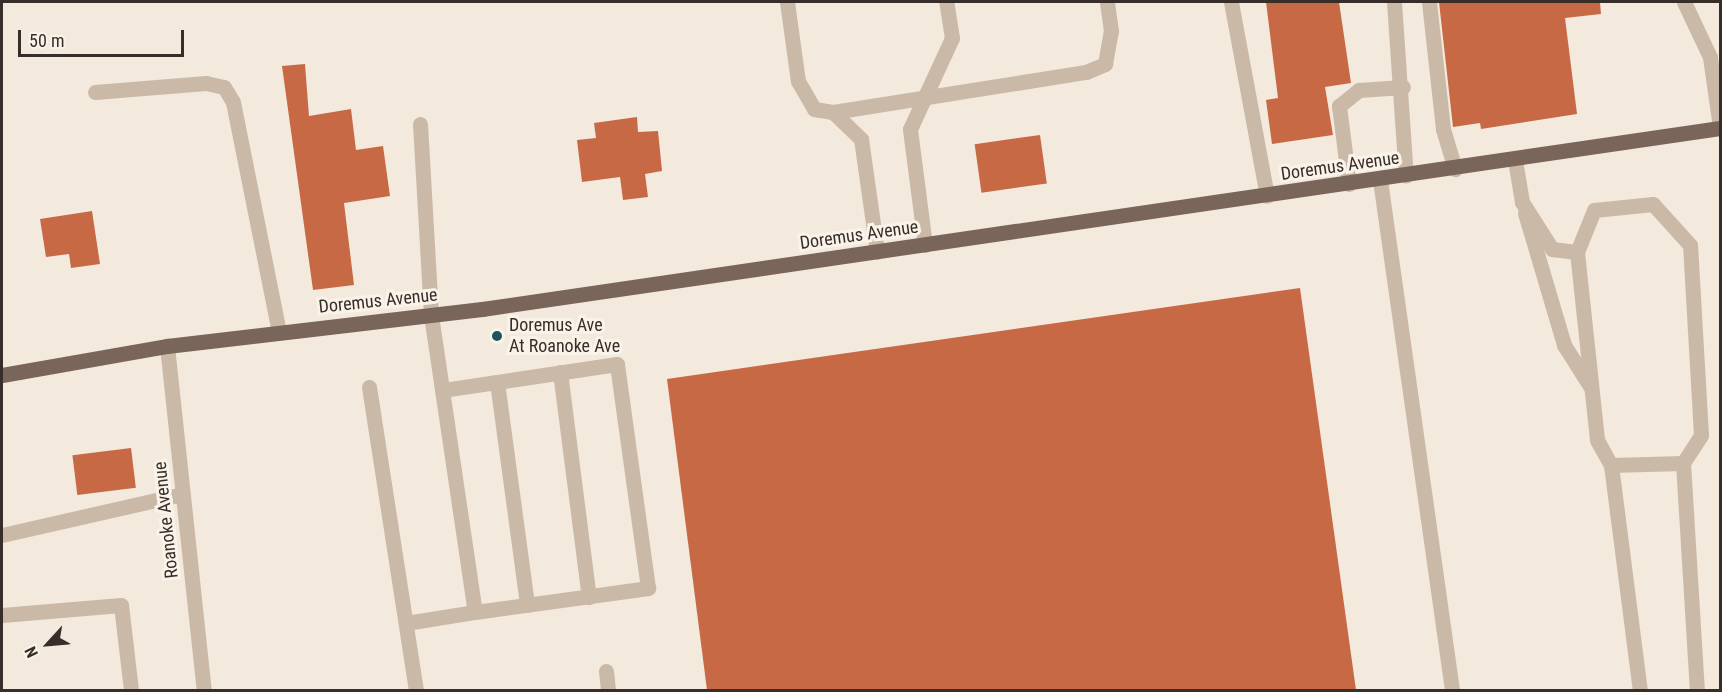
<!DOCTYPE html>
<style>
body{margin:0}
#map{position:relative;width:1722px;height:692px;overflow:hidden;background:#f3e9dd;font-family:"Roboto Condensed",sans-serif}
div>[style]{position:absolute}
.building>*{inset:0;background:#c86946;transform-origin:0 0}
.minor>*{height:15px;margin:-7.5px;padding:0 7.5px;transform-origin:7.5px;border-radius:7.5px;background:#cbb9a8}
.major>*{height:15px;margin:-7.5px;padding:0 7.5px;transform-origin:7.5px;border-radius:7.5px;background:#7a655a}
.dots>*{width:16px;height:16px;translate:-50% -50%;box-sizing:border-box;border:3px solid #faf3ea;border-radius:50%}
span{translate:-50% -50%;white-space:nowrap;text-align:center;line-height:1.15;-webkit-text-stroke:6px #faf3ea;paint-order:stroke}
.street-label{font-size:18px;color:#382e29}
.poi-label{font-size:18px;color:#382e29}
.left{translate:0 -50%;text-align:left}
.frame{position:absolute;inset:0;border:3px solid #382e29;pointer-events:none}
.north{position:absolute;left:18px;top:614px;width:60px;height:60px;-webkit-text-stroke:4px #faf3ea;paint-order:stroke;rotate:244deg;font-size:16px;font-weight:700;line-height:24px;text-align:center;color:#382e29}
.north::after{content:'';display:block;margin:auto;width:21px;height:27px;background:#382e29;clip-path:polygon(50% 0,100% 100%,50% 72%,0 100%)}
.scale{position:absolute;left:18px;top:30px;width:166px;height:27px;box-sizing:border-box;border:3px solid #382e29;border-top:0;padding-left:8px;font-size:18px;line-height:21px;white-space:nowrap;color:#382e29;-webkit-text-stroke:4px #faf3ea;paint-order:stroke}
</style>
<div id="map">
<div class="building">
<div style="clip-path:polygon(1266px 2px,1339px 2px,1351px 83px,1325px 87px,1333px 135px,1272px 144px,1266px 100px,1278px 98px)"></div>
<div style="clip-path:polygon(1439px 2px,1600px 2px,1601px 14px,1565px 18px,1577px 114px,1481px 129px,1480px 123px,1453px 127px)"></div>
<div style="clip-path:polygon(305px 64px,309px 116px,351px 109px,356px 150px,383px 146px,390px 196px,344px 203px,354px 285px,313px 290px,282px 66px)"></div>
<div style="clip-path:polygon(637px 117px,638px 132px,658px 131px,662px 171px,645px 174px,648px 197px,623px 200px,620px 177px,582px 182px,577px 140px,596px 138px,594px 123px)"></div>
<div style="left:1040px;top:135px;width:49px;height:66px;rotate:82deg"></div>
<div style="clip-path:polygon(92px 211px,100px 264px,71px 268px,69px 254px,46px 257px,40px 219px)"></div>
<div style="clip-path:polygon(1300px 288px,1356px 690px,707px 690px,667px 379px)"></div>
<div style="left:131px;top:448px;width:40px;height:59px;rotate:83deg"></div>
</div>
<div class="minor">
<div style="left:787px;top:2px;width:80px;rotate:82.1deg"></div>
<div style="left:798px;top:81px;width:32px;rotate:60deg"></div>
<div style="left:814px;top:109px;width:19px;rotate:9deg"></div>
<div style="left:833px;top:112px;width:256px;rotate:-9deg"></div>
<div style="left:1086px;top:72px;width:21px;rotate:-23deg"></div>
<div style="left:1105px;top:64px;width:34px;rotate:-80deg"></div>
<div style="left:1111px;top:31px;width:29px;rotate:-98deg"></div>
<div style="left:1231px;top:2px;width:197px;rotate:79.5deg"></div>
<div style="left:1394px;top:2px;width:174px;rotate:86.1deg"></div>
<div style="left:1429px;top:2px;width:128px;rotate:83.7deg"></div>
<div style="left:1443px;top:129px;width:42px;rotate:73.3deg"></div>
<div style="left:1684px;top:2px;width:61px;rotate:64.7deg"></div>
<div style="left:1710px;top:57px;width:71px;rotate:81.9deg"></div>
<div style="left:95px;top:92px;width:111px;rotate:-4.6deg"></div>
<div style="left:206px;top:83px;width:18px;rotate:13deg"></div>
<div style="left:224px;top:87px;width:17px;rotate:59deg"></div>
<div style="left:233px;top:102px;width:235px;rotate:78.7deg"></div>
<div style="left:833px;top:112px;width:39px;rotate:44deg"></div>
<div style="left:861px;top:139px;width:114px;rotate:81.9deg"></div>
<div style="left:420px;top:124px;width:191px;rotate:86.7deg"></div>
<div style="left:431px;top:315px;width:300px;rotate:81.6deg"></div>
<div style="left:475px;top:612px;width:175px;rotate:-7.9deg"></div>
<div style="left:648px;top:588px;width:226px;rotate:-97.9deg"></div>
<div style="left:617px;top:364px;width:177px;rotate:171.5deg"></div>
<div style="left:1515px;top:160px;width:43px;rotate:80.5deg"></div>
<div style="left:1522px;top:202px;width:56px;rotate:57.4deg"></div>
<div style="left:1552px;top:249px;width:25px;rotate:7deg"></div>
<div style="left:1577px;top:252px;width:189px;rotate:83.9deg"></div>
<div style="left:1597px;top:440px;width:29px;rotate:61deg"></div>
<div style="left:1611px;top:465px;width:72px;rotate:-1.6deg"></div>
<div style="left:1683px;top:463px;width:33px;rotate:-57deg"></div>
<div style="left:1701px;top:435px;width:190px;rotate:-93.3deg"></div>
<div style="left:1690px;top:245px;width:55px;rotate:-132.1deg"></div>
<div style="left:1653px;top:204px;width:59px;rotate:174.2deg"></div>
<div style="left:1594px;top:210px;width:45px;rotate:112deg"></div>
<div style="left:1380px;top:180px;width:515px;rotate:81.96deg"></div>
<div style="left:1349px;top:184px;width:79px;rotate:-97.3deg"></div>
<div style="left:1339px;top:106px;width:26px;rotate:-39deg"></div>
<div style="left:1359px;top:90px;width:44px;rotate:-3.9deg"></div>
<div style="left:1525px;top:213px;width:138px;rotate:73.5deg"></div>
<div style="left:1564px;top:345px;width:49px;rotate:57.6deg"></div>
<div style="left:925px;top:245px;width:117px;rotate:-97.4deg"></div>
<div style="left:910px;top:129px;width:100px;rotate:-65.2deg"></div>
<div style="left:952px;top:38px;width:36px;rotate:-99deg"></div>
<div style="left:167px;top:346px;width:346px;rotate:83.9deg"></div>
<div style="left:560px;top:372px;width:227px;rotate:82.7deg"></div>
<div style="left:497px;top:382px;width:225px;rotate:82.3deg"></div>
<div style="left:369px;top:387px;width:307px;rotate:81.2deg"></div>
<div style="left:1683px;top:463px;width:227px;rotate:86.5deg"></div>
<div style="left:1611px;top:465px;width:227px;rotate:82.7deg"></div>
<div style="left:2px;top:535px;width:185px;rotate:-12.8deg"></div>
<div style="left:2px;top:615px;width:119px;rotate:-4.8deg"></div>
<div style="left:121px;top:605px;width:86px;rotate:83.3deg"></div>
<div style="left:406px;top:623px;width:70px;rotate:-9.1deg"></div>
<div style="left:606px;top:671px;width:19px;rotate:84deg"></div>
</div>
<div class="major">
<div style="left:2px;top:375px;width:168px;rotate:-10deg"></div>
<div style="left:167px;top:346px;width:317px;rotate:-6.7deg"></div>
<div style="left:482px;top:309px;width:1251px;rotate:-8.32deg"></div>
</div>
<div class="dots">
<div style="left:497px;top:336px;background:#1d555b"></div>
</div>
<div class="street-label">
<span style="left:1340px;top:166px;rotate:-8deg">Doremus Avenue</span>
<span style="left:859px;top:235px;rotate:-8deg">Doremus Avenue</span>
<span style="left:378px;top:301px;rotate:-6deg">Doremus Avenue</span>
<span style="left:166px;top:520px;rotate:-96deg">Roanoke Avenue</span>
</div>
<div class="poi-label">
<span class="left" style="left:509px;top:336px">Doremus Ave<br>At Roanoke Ave</span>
</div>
<div class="frame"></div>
<div class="north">N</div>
<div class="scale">50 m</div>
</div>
